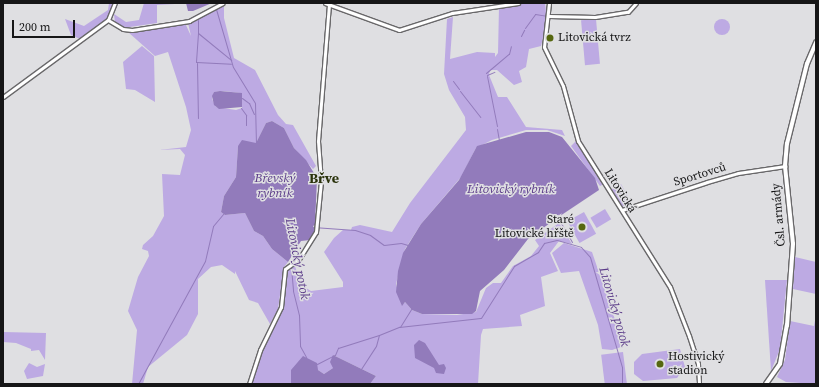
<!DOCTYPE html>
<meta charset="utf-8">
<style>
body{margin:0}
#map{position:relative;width:819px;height:387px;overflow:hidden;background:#dfdfe2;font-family:"Source Serif 4",serif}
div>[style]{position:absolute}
.green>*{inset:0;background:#bdaae3;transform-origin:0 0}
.round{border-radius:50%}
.water>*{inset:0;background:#927bbb}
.stream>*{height:1px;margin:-0.5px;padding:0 0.5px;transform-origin:0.5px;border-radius:0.5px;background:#927bbb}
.roads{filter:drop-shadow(1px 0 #69686a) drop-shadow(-1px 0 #69686a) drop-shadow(0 1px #69686a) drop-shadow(0 -1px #69686a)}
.tertiary>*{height:3px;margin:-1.5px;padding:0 1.5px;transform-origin:1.5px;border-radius:1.5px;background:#fff}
.secondary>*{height:3.5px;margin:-1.75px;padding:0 1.75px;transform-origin:1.75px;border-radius:1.75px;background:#fff}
.dots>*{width:11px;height:11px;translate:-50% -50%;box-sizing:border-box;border:2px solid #dfdfe2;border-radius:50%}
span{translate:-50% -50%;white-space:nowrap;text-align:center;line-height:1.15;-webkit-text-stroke:3px #dfdfe2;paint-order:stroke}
.poi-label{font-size:12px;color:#161617}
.left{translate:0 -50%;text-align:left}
.right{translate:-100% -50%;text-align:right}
.street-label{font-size:12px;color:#161617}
.water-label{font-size:13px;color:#5a3a88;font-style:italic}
.quarter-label{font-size:14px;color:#2a320b;font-weight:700}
.frame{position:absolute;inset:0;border:4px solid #161617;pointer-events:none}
.scale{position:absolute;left:12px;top:20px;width:63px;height:18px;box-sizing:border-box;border:2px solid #161617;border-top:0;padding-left:5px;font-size:12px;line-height:14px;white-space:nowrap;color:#161617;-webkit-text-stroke:3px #dfdfe2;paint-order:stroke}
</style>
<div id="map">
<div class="green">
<div style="clip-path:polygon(109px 3px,114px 3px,107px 19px,80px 39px,71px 35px,65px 19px,84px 26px,108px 10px)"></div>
<div style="clip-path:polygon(144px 3px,175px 4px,157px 5px,157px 23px,123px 28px,115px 23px,114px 14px,126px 22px,139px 20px)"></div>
<div style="clip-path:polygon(527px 3px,545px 3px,547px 21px,541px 46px,529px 49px,526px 67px,519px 71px,522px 82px,514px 85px,497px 70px,490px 70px,489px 75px,498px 97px,507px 97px,526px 127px,562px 130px,565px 136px,547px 130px,526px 130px,492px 140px,476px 148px,461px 177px,421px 224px,405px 249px,396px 284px,402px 305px,405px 302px,412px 310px,422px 314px,457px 315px,476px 312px,486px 288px,493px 283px,501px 283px,513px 266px,531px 256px,539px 246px,535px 240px,559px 223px,572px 244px,559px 241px,550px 253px,558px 271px,541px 277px,545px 306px,520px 315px,522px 326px,483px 329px,481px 335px,478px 384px,370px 384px,376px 376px,333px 355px,333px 368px,324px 374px,318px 370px,291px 370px,291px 384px,251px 384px,262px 350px,282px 308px,287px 270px,295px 266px,301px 285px,311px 291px,343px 287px,343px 282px,324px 252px,334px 238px,343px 230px,351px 230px,352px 227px,360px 225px,392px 232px,410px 203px,466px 130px,465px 117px,449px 90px,444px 74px,447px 19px,453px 17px,450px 59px,477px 52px,495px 53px,495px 57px,498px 53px,499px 7px)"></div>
<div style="clip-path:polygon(evenodd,224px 6px,224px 18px,234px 58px,255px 70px,278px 115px,286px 124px,293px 125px,316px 166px,313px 169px,294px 148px,284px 128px,272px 121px,266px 123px,256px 143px,238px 146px,236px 177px,224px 196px,221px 212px,225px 215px,245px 213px,254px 231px,263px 236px,272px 249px,288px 262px,284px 267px,278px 309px,270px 324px,258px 303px,249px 300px,235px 271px,235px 274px,222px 265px,211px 267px,198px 279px,198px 314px,187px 335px,148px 367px,143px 384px,132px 384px,137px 330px,128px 311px,138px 277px,149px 256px,148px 251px,142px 249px,143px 245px,153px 236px,164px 216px,162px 174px,180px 175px,185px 155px,180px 149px,159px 150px,186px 147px,191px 130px,186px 107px,168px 52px,155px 56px,128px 32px,161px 25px,185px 23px,191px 36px,188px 23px,224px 6px,224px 91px,240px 93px,242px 108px,236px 110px,216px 107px,212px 99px,214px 92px,224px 91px)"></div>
<div class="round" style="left:714px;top:19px;width:16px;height:16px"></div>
<div style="left:596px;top:19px;width:45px;height:15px;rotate:85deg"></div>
<div style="clip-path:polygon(142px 46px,154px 56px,155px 102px,135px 90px,126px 89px,123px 62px)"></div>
<div style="clip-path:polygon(576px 141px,581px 150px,604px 184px,600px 186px,571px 146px)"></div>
<div style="clip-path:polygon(621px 184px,632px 205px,621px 206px,612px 189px)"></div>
<div style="left:605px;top:209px;width:12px;height:17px;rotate:59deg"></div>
<div style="left:584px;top:212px;width:25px;height:19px;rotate:61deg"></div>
<div style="clip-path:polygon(564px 243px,592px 252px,624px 346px,612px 350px,602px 349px,598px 325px,579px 271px,561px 273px,552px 253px)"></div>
<div style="clip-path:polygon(795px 257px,816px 262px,816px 294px,793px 289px)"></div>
<div style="clip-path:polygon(765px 280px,787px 280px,780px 349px,771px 371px)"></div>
<div style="clip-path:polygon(816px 315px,816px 384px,786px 382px,777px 377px,785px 360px,790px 321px,814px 326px)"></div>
<div style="clip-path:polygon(3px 332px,46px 333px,45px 360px,39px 350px,31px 351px,31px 349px,16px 343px,3px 342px)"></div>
<div style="clip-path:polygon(680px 349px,685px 367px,677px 378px,643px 381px,634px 374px,634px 362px,642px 354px)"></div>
<div style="left:623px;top:352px;width:32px;height:22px;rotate:83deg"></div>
<div style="clip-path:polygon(29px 363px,37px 367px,45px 364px,43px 376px,27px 379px,24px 371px)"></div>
</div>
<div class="water">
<div style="clip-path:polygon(186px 3px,212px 3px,193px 11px,188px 11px)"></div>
<div style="clip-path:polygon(220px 91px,242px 93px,242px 107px,219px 109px,214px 105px,212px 96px,214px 92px)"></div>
<div style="clip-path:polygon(272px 121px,284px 128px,294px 148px,306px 160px,317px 178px,315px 225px,313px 226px,315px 230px,310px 240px,301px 241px,288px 262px,272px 249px,263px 236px,254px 231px,245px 213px,225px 215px,221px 212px,224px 196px,236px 177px,238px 146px,242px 140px,256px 143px,266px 123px)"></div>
<div style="clip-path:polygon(526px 132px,549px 132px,562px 137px,595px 178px,599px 190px,560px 216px,557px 215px,557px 218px,528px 239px,504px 270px,480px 291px,476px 311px,472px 314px,422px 314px,412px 310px,405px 302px,402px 306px,396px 292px,398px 271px,403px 253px,421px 224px,459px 180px,477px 146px)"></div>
<div style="clip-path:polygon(419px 340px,425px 343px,439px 365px,444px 364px,446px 368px,444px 374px,436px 373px,434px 368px,415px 358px,414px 345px)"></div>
<div style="clip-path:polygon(333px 355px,376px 376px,370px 384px,291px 384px,291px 370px,303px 356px,317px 363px,318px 370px,324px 374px,333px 368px,330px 362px)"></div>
</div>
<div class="stream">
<div style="left:216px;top:9px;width:60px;rotate:73.7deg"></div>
<div style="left:233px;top:67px;width:42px;rotate:58.6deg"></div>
<div style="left:255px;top:103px;width:40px;rotate:88.6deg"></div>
<div style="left:551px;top:18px;width:4px"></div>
<div style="left:198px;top:20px;width:13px;rotate:90deg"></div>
<div style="left:198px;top:33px;width:43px;rotate:39.3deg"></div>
<div style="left:525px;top:28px;width:17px;rotate:-54deg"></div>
<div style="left:535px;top:14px;width:12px;rotate:9deg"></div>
<div style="left:198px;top:33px;width:29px;rotate:94deg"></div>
<div style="left:196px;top:62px;width:35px;rotate:3deg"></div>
<div style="left:521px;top:36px;width:7px;rotate:-63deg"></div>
<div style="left:197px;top:63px;width:55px;rotate:89deg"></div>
<div style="left:486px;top:73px;width:30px;rotate:-40deg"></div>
<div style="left:509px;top:54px;width:8px;rotate:-76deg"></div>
<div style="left:487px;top:75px;width:8px;rotate:-23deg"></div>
<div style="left:487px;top:76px;width:51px;rotate:78.7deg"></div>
<div style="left:453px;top:81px;width:10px;rotate:53deg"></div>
<div style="left:460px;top:91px;width:33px;rotate:52deg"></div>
<div style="left:242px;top:98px;width:9px;rotate:36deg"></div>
<div style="left:249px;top:103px;width:12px;rotate:66deg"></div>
<div style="left:241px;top:108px;width:9px;rotate:54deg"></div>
<div style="left:246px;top:115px;width:10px;rotate:90deg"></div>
<div style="left:497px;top:129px;width:11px;rotate:80deg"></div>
<div style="left:561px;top:223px;width:22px;rotate:60deg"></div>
<div style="left:313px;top:227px;width:42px;rotate:4.1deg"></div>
<div style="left:355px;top:230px;width:16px;rotate:18deg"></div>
<div style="left:370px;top:235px;width:17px;rotate:36deg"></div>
<div style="left:384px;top:245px;width:17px;rotate:-7deg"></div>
<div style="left:401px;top:243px;width:7px;rotate:16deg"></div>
<div style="left:291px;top:267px;width:24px;rotate:85deg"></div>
<div style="left:293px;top:291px;width:25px;rotate:76deg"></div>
<div style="left:299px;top:315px;width:31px;rotate:88deg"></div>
<div style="left:300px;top:346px;width:13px;rotate:61deg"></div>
<div style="left:400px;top:327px;width:22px;rotate:-58deg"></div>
<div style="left:317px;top:364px;width:20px;rotate:-27deg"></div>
<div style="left:335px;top:355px;width:8px;rotate:-67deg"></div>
<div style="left:338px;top:348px;width:43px;rotate:-17.6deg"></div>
<div style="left:361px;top:369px;width:27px;rotate:-57deg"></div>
<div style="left:376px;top:346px;width:11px;rotate:-75deg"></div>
<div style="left:379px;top:335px;width:22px;rotate:-22deg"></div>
<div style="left:399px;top:327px;width:82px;rotate:-6.3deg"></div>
<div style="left:481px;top:318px;width:62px;rotate:-57.6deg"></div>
<div style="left:514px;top:266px;width:28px;rotate:-30deg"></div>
<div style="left:538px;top:252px;width:11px;rotate:-56deg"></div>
<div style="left:544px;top:243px;width:13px;rotate:-13deg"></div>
<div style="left:557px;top:240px;width:25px;rotate:16deg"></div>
<div style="left:581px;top:247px;width:13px;rotate:48deg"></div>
<div style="left:590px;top:257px;width:115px;rotate:73.8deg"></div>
<div style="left:622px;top:367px;width:17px;rotate:90deg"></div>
<div style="left:138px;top:384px;width:140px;rotate:-61.4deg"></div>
<div style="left:205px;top:261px;width:36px;rotate:-77deg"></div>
<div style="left:213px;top:226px;width:16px;rotate:-50deg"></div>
</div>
<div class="roads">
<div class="tertiary">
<div style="left:325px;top:3px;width:79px;rotate:20deg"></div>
<div style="left:399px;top:30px;width:56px;rotate:-17.8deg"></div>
<div style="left:452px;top:13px;width:67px;rotate:-8.6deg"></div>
<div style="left:549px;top:3px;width:44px;rotate:96.5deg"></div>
<div style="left:544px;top:47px;width:43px;rotate:64deg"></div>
<div style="left:563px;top:86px;width:57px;rotate:74.7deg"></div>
<div style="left:578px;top:141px;width:173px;rotate:57.8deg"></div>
<div style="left:670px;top:287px;width:53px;rotate:68.8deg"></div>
<div style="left:689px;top:336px;width:29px;rotate:72deg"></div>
<div style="left:698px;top:364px;width:20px;rotate:87deg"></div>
<div style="left:549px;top:16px;width:46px;rotate:1.2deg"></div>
<div style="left:595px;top:17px;width:33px;rotate:-9deg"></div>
<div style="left:628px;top:12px;width:12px;rotate:-48deg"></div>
<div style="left:108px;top:20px;width:17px;rotate:31deg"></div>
<div style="left:123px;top:29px;width:9px;rotate:6deg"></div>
<div style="left:132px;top:30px;width:58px;rotate:-9deg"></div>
<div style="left:189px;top:21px;width:38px;rotate:-28deg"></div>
<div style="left:108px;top:20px;width:18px;rotate:-68deg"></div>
<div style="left:3px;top:97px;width:130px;rotate:-36.3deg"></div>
<div style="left:622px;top:210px;width:89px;rotate:-18.2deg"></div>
<div style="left:707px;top:182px;width:32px;rotate:-16deg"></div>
<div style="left:738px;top:173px;width:48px;rotate:-8.5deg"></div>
<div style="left:249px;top:384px;width:36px;rotate:-72deg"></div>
<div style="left:260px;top:350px;width:48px;rotate:-64deg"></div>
<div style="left:281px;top:307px;width:38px;rotate:-84deg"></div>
<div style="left:285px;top:269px;width:17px;rotate:-36deg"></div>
<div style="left:299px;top:259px;width:32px;rotate:-58deg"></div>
<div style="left:316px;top:232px;width:51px;rotate:-84.4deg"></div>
<div style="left:321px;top:181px;width:40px;rotate:-94.3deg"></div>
<div style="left:318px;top:141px;width:138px;rotate:-85.4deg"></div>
</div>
<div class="secondary">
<div style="left:766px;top:384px;width:24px;rotate:-55deg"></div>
<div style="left:780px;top:364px;width:39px;rotate:-80deg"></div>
<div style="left:787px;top:326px;width:82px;rotate:-85.8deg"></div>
<div style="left:793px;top:244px;width:78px;rotate:-95.9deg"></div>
<div style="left:785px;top:166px;width:22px;rotate:-85deg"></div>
<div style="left:787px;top:144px;width:82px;rotate:-76deg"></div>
<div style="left:807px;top:64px;width:23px;rotate:-67deg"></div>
</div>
</div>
<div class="dots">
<div style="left:550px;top:38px;background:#566710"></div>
<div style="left:582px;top:227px;background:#566710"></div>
<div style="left:660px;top:364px;background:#566710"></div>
</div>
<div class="poi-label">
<span class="left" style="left:558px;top:38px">Litovická tvrz</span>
<span class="right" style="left:574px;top:227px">Staré<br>Litovické hřště</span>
<span class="left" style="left:668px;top:364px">Hostivický<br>stadion</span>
</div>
<div class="street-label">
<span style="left:700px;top:175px;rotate:-17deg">Sportovců</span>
<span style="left:620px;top:191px;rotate:58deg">Litovická</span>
<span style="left:779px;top:215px;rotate:-95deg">Čsl. armády</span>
</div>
<div class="water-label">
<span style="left:275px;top:186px">Břevský<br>rybník</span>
<span style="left:511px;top:189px">Litovický rybník</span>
<span style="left:297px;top:259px;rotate:79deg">Litovický potok</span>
<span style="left:614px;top:307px;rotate:74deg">Litovický potok</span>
</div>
<div class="quarter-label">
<span style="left:324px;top:178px">Břve</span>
</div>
<div class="frame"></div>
<div class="scale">200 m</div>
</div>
